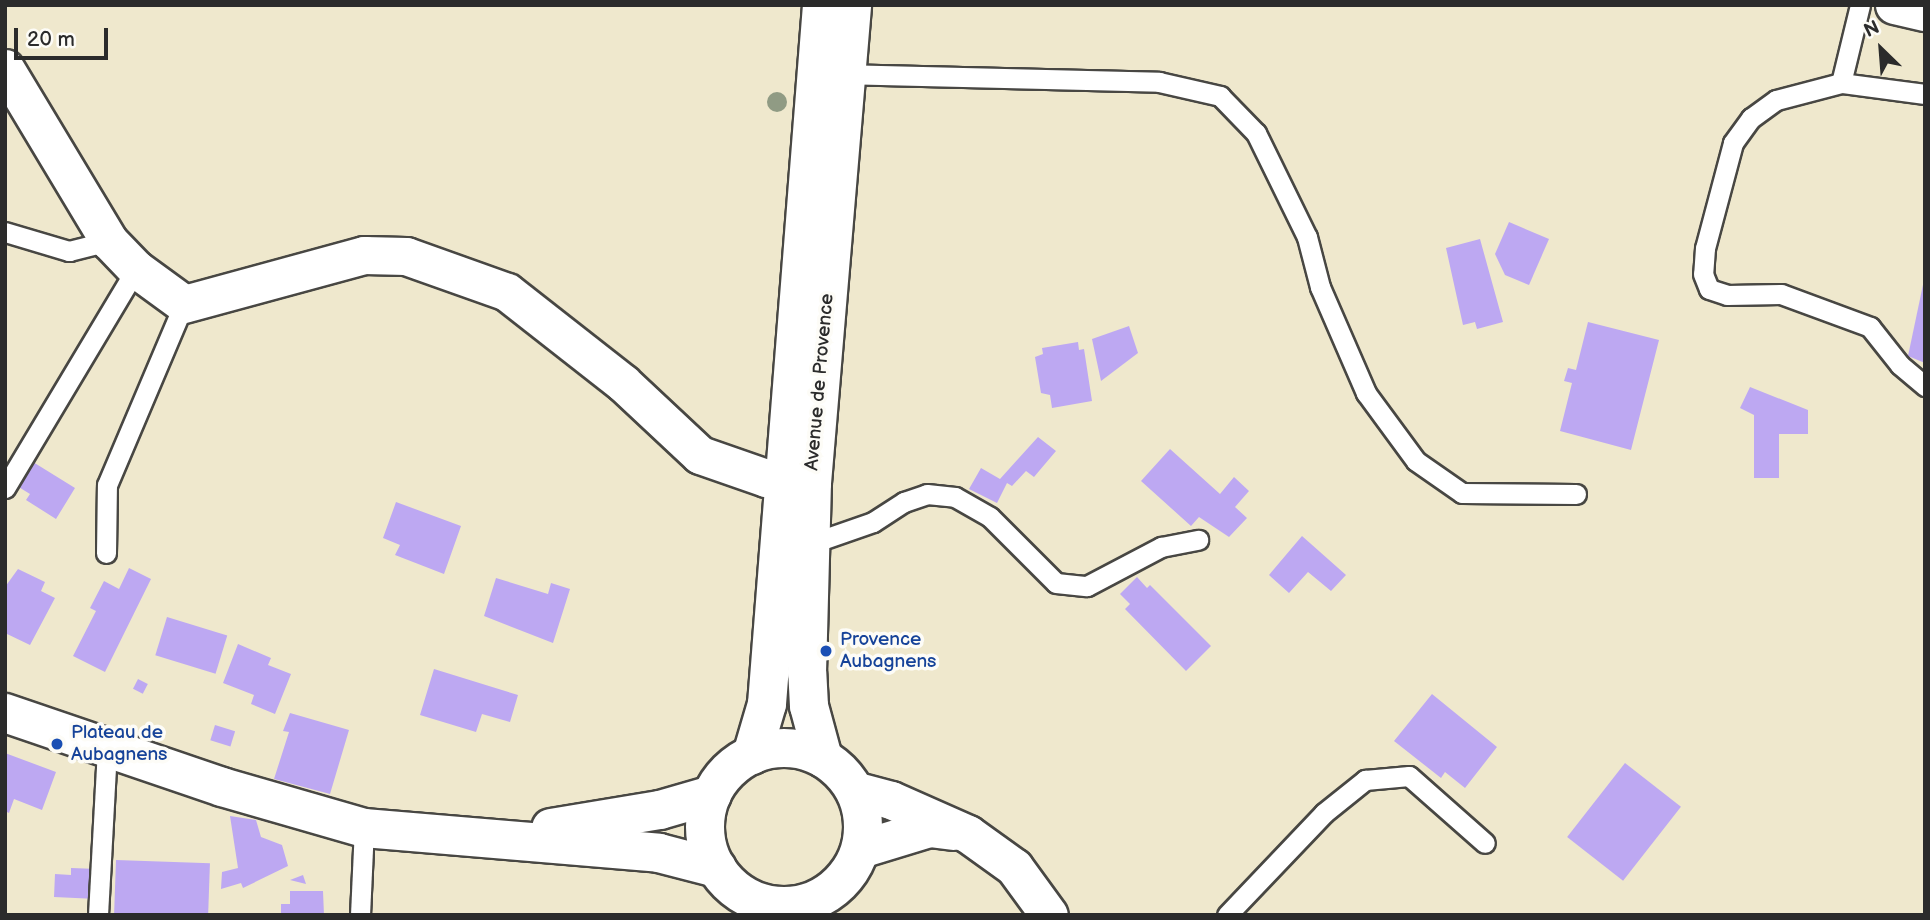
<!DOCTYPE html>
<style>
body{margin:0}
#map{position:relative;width:1930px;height:920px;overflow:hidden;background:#efe8cd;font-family:"Balsamiq Sans",sans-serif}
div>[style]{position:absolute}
.building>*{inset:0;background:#bda8f2;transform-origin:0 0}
.roads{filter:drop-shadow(2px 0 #484743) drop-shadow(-2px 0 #484743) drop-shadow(0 2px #484743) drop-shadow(0 -2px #484743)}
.lane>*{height:19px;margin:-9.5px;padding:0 9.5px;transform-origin:9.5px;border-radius:9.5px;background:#fff}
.street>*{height:37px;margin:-18.5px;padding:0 18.5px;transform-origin:18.5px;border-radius:18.5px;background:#fff}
.secondary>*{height:38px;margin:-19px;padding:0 19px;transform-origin:19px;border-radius:19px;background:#fff}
.secondary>.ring{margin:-19px;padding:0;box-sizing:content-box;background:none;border:38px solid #fff;border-radius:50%}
.trees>*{width:20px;height:20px;margin:-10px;border-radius:50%;background:#909b84}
.dots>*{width:19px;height:19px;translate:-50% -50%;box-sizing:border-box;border:4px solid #fdfcf7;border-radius:50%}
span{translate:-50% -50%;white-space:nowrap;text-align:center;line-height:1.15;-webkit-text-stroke:7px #fdfcf7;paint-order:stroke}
.street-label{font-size:19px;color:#2b2b2b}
.transit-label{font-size:19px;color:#164399}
.left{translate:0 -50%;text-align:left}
.frame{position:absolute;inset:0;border:7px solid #2b2b2b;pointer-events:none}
.north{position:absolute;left:1846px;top:14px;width:70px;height:70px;-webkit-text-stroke:5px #fdfcf7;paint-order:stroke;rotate:335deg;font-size:19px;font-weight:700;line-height:28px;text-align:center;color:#2b2b2b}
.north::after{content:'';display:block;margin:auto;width:24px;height:32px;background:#2b2b2b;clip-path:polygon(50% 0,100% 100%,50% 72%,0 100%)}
.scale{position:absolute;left:14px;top:28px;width:94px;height:32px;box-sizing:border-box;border:4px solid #2b2b2b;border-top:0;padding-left:9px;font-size:21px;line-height:24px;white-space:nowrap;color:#2b2b2b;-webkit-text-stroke:5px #fdfcf7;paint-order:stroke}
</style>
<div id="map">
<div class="building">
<div style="clip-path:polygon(1509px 222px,1549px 239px,1529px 285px,1505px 275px,1495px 254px)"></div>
<div style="clip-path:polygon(1480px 239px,1503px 322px,1477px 329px,1475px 322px,1463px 325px,1446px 248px)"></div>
<div style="clip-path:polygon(1924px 280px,1925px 280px,1925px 363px,1908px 356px)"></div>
<div style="clip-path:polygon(1588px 322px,1659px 340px,1631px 450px,1560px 431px,1572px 383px,1564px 381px,1568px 368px,1576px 370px)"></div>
<div style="clip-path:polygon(1129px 326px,1138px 353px,1101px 381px,1092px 339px)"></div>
<div style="clip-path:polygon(1078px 342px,1079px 350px,1084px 349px,1092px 401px,1052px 408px,1050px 395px,1041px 393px,1035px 357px,1043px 354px,1042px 348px)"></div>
<div style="clip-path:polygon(1750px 387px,1808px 410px,1808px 434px,1779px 434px,1779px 478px,1754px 478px,1754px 415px,1740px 408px)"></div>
<div style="clip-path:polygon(1038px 437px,1056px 451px,1034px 477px,1026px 471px,1012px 486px,1007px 483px,997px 503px,969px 489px,981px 468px,1000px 479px)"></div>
<div style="clip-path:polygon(1170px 449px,1220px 494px,1234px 477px,1249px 491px,1235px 507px,1247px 518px,1229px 537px,1199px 517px,1191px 526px,1141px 481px)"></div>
<div style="clip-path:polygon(33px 462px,75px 488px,56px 519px,26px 500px,30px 494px,17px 486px)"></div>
<div style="clip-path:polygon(396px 502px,461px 526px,444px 574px,395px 555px,400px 545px,383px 538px)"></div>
<div style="clip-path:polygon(1302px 536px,1346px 575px,1331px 591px,1308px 572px,1289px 593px,1269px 575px)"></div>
<div style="clip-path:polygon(129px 568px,151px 579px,105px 672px,73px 656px,96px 611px,90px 608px,104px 581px,119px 589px)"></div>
<div style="clip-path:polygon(18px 569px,45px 582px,41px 591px,55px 598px,30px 645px,5px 633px,5px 587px)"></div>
<div style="clip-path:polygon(1137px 577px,1147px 588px,1150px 585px,1211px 646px,1186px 671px,1125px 609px,1130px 604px,1120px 594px)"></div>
<div style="clip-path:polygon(496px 578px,548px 594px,551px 583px,570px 589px,553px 643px,484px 616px)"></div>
<div style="left:167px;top:617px;width:63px;height:40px;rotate:17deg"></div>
<div style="clip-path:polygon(238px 644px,271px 658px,268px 665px,291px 674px,275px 714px,251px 704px,254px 695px,223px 683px)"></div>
<div style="clip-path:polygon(434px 669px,518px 695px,510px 722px,482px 714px,476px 732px,420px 715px)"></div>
<div style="left:138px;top:679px;width:11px;height:11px;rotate:27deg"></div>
<div style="clip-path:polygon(1432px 694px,1497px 747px,1465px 788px,1445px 772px,1441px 778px,1394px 741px)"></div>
<div style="clip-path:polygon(290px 713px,349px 730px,330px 794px,274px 779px,289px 732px,283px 731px)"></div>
<div style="left:215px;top:725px;width:21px;height:16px;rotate:17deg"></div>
<div style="clip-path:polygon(5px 753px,56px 772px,42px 810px,14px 799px,9px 813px,5px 811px)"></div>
<div style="left:1625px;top:763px;width:71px;height:94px;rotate:38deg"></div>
<div style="clip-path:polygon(230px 816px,256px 820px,261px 837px,282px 845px,288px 866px,243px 888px,241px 883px,221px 889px,222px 872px,238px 868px)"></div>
<div style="left:116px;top:860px;width:94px;height:53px;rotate:2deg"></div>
<div style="clip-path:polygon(71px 868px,98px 869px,97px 899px,54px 897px,55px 874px,71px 875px)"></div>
<div style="clip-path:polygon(303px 875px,306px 884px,290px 880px)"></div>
<div style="clip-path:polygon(290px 891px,323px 891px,324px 915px,281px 915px,281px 904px,290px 904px)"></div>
</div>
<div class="roads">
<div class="lane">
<div style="left:839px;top:74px;width:320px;rotate:1.4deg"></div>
<div style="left:1159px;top:82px;width:63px;rotate:12.9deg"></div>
<div style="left:1220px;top:96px;width:52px;rotate:45.8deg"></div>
<div style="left:1256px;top:133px;width:116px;rotate:63.9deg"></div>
<div style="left:1307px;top:237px;width:52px;rotate:75.4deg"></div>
<div style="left:1320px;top:287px;width:116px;rotate:66.5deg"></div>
<div style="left:1366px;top:393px;width:84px;rotate:53.7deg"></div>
<div style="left:1416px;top:461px;width:56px;rotate:34.8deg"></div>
<div style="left:1462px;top:493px;width:114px;rotate:0.5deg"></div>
<div style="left:1841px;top:83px;width:80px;rotate:-76.3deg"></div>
<div style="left:1925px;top:94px;width:85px;rotate:-172.5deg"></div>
<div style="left:1841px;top:83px;width:67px;rotate:165.3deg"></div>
<div style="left:1776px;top:100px;width:31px;rotate:144deg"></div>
<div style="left:1751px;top:118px;width:31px;rotate:126deg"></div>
<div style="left:1733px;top:143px;width:109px;rotate:104.9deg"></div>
<div style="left:1705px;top:248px;width:26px;rotate:94deg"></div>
<div style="left:1703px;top:274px;width:16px;rotate:68deg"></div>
<div style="left:1709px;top:289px;width:19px;rotate:18deg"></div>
<div style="left:1727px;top:295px;width:54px;rotate:-1.1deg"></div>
<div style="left:1781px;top:294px;width:95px;rotate:20.3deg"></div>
<div style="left:1870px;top:327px;width:48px;rotate:51.7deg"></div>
<div style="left:1900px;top:365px;width:33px;rotate:40deg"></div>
<div style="left:5px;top:232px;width:67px;rotate:16.5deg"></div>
<div style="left:69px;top:251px;width:41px;rotate:-14deg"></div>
<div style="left:5px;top:488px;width:255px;rotate:-59.1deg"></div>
<div style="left:807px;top:545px;width:70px;rotate:-19.2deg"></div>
<div style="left:873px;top:522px;width:37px;rotate:-33deg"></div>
<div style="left:904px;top:502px;width:24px;rotate:-19deg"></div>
<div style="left:927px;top:494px;width:28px;rotate:6deg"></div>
<div style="left:955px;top:497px;width:40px;rotate:29.7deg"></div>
<div style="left:990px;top:517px;width:93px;rotate:45deg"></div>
<div style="left:1056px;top:583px;width:31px;rotate:6deg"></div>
<div style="left:1087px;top:586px;width:84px;rotate:-27.8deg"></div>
<div style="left:1161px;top:547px;width:38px;rotate:-11deg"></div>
<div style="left:106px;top:553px;width:68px;rotate:-89.2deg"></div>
<div style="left:107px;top:485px;width:197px;rotate:-67deg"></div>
<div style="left:98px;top:915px;width:166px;rotate:-86.9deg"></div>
<div style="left:360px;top:915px;width:87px;rotate:-87.4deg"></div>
<div style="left:1227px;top:915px;width:141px;rotate:-46.4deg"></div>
<div style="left:1324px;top:813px;width:53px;rotate:-38.8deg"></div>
<div style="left:1365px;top:780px;width:44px;rotate:-5.2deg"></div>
<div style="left:1409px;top:776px;width:101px;rotate:41.4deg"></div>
</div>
<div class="street">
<div style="left:1894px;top:5px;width:32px;rotate:13deg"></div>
<div style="left:5px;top:68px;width:202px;rotate:59deg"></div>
<div style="left:109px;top:241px;width:39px;rotate:46deg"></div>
<div style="left:136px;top:269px;width:59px;rotate:36.1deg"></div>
<div style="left:184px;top:304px;width:187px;rotate:-15.2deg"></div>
<div style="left:364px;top:255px;width:42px;rotate:1.4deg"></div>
<div style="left:406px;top:256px;width:107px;rotate:19.6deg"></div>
<div style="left:507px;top:292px;width:147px;rotate:38.1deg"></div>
<div style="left:623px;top:383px;width:105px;rotate:43.1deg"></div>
<div style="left:700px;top:455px;width:70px;rotate:19.2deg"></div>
<div style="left:766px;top:478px;width:46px;rotate:6.2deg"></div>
<div style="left:854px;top:790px;width:38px;rotate:15deg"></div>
<div style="left:891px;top:800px;width:84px;rotate:23.8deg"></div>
<div style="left:968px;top:834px;width:57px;rotate:35.7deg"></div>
<div style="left:1014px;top:867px;width:59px;rotate:53.9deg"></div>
<div style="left:860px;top:849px;width:72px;rotate:-16.9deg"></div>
<div style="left:929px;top:828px;width:24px;rotate:7deg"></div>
</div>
<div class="secondary">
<div style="left:5px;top:713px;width:229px;rotate:18.8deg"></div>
<div style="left:222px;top:787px;width:148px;rotate:16.1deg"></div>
<div style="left:364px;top:828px;width:296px;rotate:4.8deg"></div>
<div style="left:659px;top:853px;width:60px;rotate:14.5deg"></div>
<div class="ring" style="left:705px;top:748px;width:120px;height:120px"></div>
<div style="left:752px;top:755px;width:53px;rotate:-73.6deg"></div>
<div style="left:767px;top:704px;width:701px;rotate:-85.5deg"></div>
<div style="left:823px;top:758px;width:54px;rotate:-105.1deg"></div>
<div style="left:809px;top:706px;width:33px;rotate:-93deg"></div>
<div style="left:807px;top:673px;width:190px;rotate:-88.5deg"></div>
<div style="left:812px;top:483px;width:480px;rotate:-85.2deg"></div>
<div style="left:551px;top:828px;width:110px;rotate:-9.4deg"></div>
<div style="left:660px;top:810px;width:54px;rotate:-16.1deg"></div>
</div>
</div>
<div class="trees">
<div style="left:777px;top:102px"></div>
</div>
<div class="dots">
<div style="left:826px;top:651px;background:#1a4fb4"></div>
<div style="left:57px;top:744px;background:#1a4fb4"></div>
</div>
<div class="street-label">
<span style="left:820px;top:382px;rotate:-85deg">Avenue de Provence</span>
</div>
<div class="transit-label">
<span class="left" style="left:840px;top:651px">Provence<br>Aubagnens</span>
<span class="left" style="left:71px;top:744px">Plateau de<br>Aubagnens</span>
</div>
<div class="frame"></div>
<div class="north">N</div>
<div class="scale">20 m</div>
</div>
